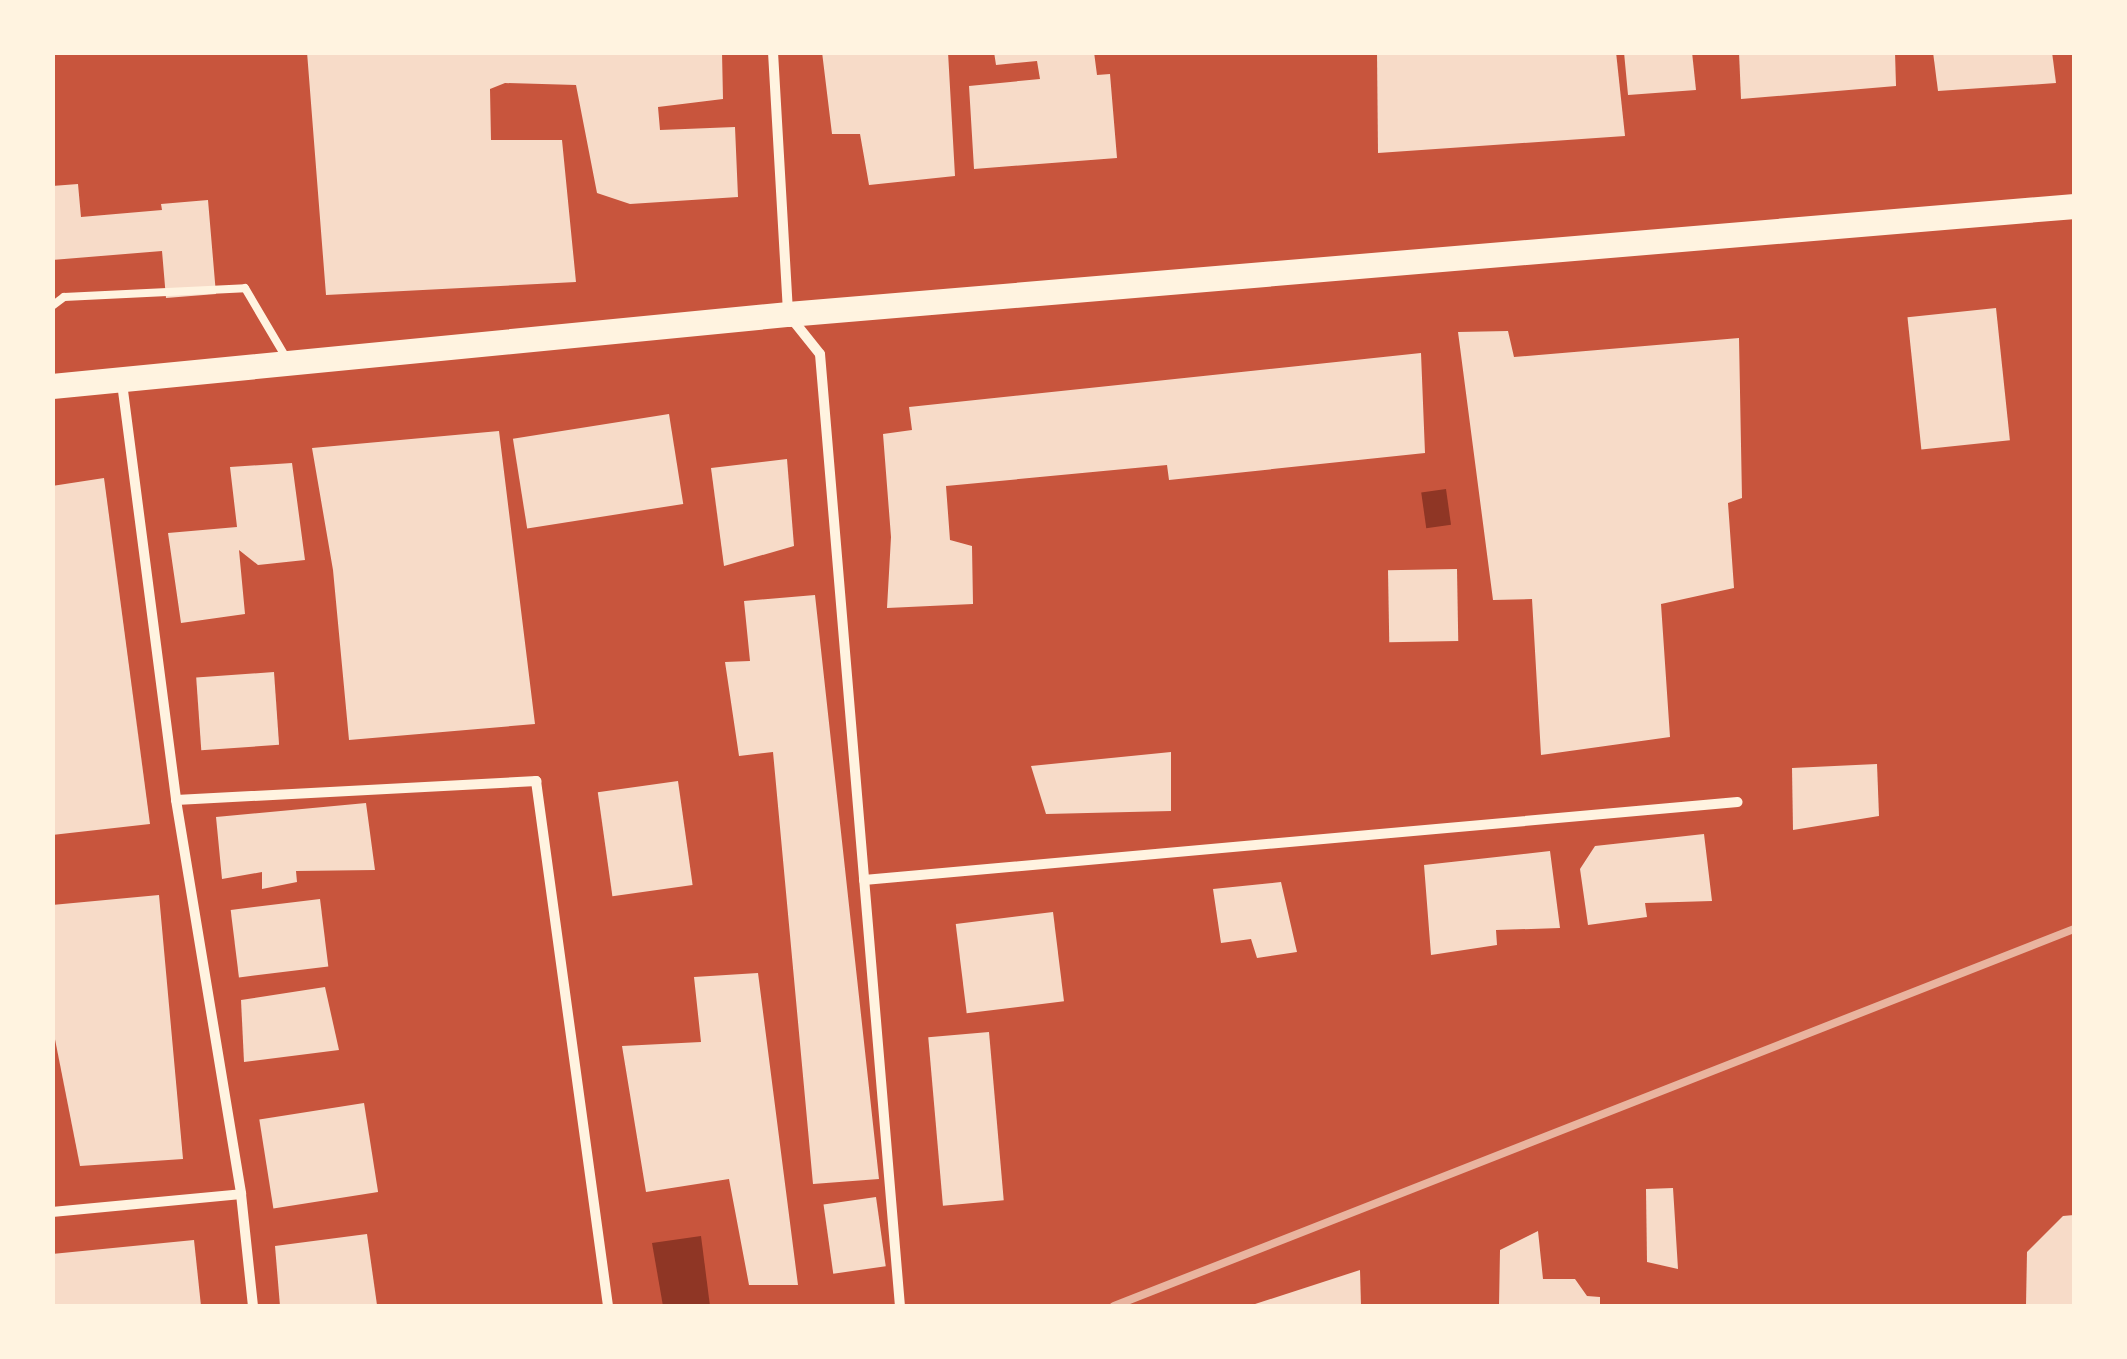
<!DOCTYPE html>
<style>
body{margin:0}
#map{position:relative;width:2127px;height:1359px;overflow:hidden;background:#c8553d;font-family:"Libre Baskerville",serif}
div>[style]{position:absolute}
.water>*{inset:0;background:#8f3625;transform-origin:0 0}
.building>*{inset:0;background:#f7dbc8;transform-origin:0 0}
.service>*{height:8px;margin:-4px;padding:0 4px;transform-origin:4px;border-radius:4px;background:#fff3e0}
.minor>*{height:10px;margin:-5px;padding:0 5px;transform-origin:5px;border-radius:5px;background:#fff3e0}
.primary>*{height:25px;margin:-12.5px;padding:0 12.5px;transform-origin:12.5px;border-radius:12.5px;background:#fff3e0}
.rail>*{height:8px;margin:-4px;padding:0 4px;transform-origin:4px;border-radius:4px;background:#e9b49f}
span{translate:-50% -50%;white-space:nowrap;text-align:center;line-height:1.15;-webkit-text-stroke:9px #fff3e0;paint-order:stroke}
.frame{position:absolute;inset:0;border:55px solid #fff3e0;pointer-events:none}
</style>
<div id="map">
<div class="water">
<div style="left:1446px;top:489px;width:36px;height:25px;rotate:82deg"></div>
<div style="clip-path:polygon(701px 1236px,710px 1306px,663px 1306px,652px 1243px)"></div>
</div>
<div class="building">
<div style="clip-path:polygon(307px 52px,722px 52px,723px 99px,658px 107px,660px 130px,735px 127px,738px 197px,630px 204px,597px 193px,576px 85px,505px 83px,490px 89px,491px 140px,562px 140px,576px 282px,326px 295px)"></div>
<div style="clip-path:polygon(822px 52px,948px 52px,955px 176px,869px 185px,860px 134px,832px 134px)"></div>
<div style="clip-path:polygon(994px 52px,1094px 52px,1097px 75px,1110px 74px,1117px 158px,974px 169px,969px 86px,1040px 79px,1037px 61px,996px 65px)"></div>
<div style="clip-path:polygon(1377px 52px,1616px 52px,1625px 136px,1378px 153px)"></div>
<div style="clip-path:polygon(1624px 52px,1692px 52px,1696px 90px,1628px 95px)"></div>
<div style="clip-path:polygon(1739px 52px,1895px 52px,1896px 86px,1741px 99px)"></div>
<div style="clip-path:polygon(1933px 52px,2052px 52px,2056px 83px,1938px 91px)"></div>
<div style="clip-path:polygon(78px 184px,81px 217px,162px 210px,161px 204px,208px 200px,216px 294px,166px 298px,162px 251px,52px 260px,52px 186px)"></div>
<div style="left:1996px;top:308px;width:133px;height:89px;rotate:84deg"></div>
<div style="clip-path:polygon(1508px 331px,1514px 357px,1739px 338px,1742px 498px,1728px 503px,1734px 588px,1661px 604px,1670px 737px,1541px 755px,1532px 599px,1493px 600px,1458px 332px)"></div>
<div style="clip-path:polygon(1421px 353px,1425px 453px,1169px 480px,1167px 465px,946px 486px,950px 540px,972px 546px,973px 604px,887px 608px,891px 537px,883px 434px,912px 430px,909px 407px)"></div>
<div style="left:669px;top:414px;width:91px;height:158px;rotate:81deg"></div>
<div style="clip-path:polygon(499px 431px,535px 724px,349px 740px,333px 570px,312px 448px)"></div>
<div style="clip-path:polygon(787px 459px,794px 546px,724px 566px,711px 468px)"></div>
<div style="clip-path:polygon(292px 463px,305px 560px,258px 565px,239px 550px,245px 614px,181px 623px,168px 533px,237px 527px,230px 467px)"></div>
<div style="clip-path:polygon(104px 478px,150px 824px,52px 835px,52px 486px)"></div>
<div style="left:1457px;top:569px;width:72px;height:69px;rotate:89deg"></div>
<div style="clip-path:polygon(815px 595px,879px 1179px,813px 1184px,773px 752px,739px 756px,725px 662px,750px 661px,744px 601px)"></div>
<div style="left:274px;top:672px;width:73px;height:78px;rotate:86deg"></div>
<div style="clip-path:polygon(1171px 752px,1171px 811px,1046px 814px,1031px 766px)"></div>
<div style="clip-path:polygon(1877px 764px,1879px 816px,1793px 830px,1792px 768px)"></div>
<div style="left:678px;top:781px;width:105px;height:81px;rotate:82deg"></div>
<div style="clip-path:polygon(366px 803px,375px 870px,296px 871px,297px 882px,262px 889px,262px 872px,222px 879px,216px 817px)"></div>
<div style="clip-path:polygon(1704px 834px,1712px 901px,1645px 903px,1647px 917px,1588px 925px,1580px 869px,1595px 846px)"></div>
<div style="clip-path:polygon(1550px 851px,1560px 928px,1496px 930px,1497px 945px,1431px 955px,1424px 865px)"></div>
<div style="clip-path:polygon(1281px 882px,1297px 952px,1257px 958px,1251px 939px,1221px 943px,1213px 889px)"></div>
<div style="clip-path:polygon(159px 895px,183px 1159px,80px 1166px,52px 1024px,52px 905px)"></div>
<div style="left:320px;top:899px;width:68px;height:90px;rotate:83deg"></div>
<div style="left:1053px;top:912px;width:90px;height:98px;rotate:83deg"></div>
<div style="clip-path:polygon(758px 973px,798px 1285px,749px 1285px,729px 1179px,646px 1192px,622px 1046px,701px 1042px,694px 977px)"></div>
<div style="clip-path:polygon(325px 987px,339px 1050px,244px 1062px,241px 1000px)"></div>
<div style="left:989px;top:1032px;width:169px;height:61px;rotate:85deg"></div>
<div style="left:364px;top:1103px;width:90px;height:106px;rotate:81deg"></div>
<div style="clip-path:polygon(1673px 1188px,1678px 1269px,1647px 1262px,1646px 1189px)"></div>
<div style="left:876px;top:1197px;width:70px;height:53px;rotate:82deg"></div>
<div style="clip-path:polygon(2074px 1215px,2074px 1306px,2026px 1306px,2027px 1252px,2063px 1216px)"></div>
<div style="clip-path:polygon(1538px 1231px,1543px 1279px,1575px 1279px,1587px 1296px,1600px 1297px,1600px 1306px,1499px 1306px,1500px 1250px)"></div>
<div style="clip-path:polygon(367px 1234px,377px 1305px,280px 1306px,275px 1246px)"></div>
<div style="clip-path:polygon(194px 1240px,201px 1306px,52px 1306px,52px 1254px)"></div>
<div style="clip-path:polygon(1360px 1270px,1361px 1306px,1249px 1306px)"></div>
</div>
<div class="service">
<div style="left:52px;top:306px;width:15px;rotate:-37deg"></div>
<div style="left:64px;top:297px;width:181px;rotate:-2.8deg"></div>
<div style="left:245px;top:288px;width:79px;rotate:59.5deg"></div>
</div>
<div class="minor">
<div style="left:773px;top:52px;width:262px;rotate:86.7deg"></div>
<div style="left:788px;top:314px;width:51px;rotate:51.3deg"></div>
<div style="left:820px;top:354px;width:955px;rotate:85.2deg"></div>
<div style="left:122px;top:383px;width:420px;rotate:82.6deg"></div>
<div style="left:176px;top:800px;width:399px;rotate:80.6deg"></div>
<div style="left:241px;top:1194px;width:113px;rotate:83.9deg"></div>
<div style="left:176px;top:800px;width:361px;rotate:-3deg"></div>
<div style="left:536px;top:781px;width:530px;rotate:82.19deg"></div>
<div style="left:864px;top:880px;width:877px;rotate:-5.1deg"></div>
<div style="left:52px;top:1212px;width:190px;rotate:-5.4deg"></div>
</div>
<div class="primary">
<div style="left:52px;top:386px;width:740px;rotate:-5.59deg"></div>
<div style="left:788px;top:314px;width:1291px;rotate:-4.8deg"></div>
</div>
<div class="rail">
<div style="left:1114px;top:1306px;width:1031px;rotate:-21.44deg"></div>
</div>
<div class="frame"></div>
</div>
